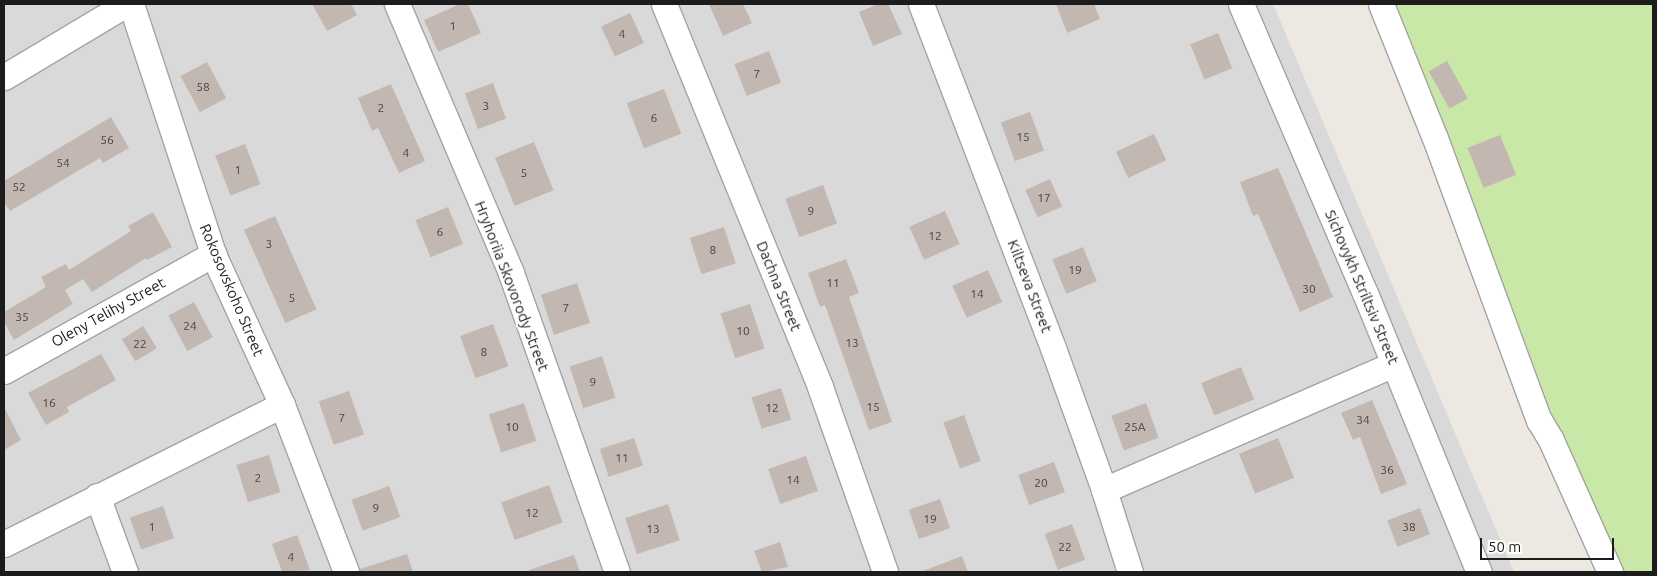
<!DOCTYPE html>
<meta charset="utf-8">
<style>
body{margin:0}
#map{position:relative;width:1657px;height:576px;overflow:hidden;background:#ede9e2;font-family:Ubuntu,sans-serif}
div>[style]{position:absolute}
.residential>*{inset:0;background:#dad9d9}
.grass>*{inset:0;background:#c9e7a7}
.building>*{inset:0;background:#c2b8b1;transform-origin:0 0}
.roads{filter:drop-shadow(1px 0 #a3a3a3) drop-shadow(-1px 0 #a3a3a3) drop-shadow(0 1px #a3a3a3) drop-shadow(0 -1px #a3a3a3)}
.minor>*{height:25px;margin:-12.5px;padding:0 12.5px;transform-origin:12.5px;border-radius:12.5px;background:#fff}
span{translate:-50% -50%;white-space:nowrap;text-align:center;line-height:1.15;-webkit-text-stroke:4.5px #fff;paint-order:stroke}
.number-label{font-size:12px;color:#464341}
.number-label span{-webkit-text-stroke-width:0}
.street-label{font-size:15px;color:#1c1c1c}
.frame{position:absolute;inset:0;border:5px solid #1c1c1c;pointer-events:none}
.scale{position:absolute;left:1480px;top:538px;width:134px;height:22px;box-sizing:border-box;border:2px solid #1c1c1c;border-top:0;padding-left:6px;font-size:15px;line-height:18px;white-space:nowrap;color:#1c1c1c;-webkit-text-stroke:4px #fff;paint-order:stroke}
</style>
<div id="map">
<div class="residential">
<div style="clip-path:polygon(4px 4px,1273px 4px,1514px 572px,4px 572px)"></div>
</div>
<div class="grass">
<div style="clip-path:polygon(1382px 4px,1653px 4px,1653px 572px,1618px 572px,1526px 374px)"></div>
</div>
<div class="building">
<div style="clip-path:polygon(312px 4px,351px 4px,357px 15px,327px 31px)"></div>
<div style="clip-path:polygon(460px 4px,468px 4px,481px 33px,438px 52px,424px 20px)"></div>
<div style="clip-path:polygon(709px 4px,743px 4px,752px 23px,723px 36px)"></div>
<div style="clip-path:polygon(878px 4px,888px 4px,902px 34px,873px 46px,859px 12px)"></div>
<div style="clip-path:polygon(1056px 4px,1094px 4px,1100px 19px,1067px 33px)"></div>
<div style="left:630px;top:13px;width:33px;height:32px;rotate:65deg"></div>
<div style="left:1218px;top:33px;width:38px;height:30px;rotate:68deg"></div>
<div style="left:769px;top:51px;width:34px;height:37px;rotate:69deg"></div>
<div style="left:1447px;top:61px;width:43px;height:21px;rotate:61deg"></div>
<div style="left:207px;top:62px;width:41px;height:30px;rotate:62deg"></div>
<div style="left:493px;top:83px;width:38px;height:30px;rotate:70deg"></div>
<div style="clip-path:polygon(391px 84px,425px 161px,399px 173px,378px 128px,372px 131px,358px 98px)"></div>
<div style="left:664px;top:89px;width:48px;height:40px;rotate:69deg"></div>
<div style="left:1030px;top:112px;width:41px;height:31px;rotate:70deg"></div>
<div style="clip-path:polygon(111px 117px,129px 148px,103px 163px,100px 158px,10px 211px,4px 202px,4px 181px)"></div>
<div style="left:1154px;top:134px;width:29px;height:42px;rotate:65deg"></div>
<div style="left:1500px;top:135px;width:43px;height:35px;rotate:68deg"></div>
<div style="left:534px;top:142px;width:52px;height:42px;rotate:68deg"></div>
<div style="left:245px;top:144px;width:43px;height:32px;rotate:69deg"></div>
<div style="clip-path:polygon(1278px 168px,1333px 297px,1300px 312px,1258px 214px,1253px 216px,1240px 182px)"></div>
<div style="left:1050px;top:179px;width:30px;height:27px;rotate:66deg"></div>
<div style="left:823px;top:185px;width:41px;height:40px;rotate:70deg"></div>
<div style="left:448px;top:207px;width:40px;height:35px;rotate:68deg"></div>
<div style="left:945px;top:211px;width:36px;height:39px;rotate:66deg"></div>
<div style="clip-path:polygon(153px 212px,172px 247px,147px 260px,146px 258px,92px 292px,83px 279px,65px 290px,73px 304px,14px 340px,4px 322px,4px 312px,46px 287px,41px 277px,66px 264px,69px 270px,131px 231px,128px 226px)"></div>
<div style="left:275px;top:216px;width:102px;height:34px;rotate:66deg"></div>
<div style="left:724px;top:227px;width:38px;height:36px;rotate:72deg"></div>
<div style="left:1083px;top:247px;width:37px;height:33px;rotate:68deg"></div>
<div style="clip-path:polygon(846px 259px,859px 293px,849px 297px,892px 422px,869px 430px,825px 305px,820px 307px,808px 273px)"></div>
<div style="left:988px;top:270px;width:35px;height:39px;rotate:66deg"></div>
<div style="left:577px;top:283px;width:42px;height:38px;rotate:72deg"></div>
<div style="left:194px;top:302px;width:40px;height:29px;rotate:62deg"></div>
<div style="left:750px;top:304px;width:47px;height:31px;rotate:72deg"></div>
<div style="left:493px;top:324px;width:45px;height:35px;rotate:70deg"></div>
<div style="left:143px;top:326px;width:26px;height:25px;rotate:58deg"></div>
<div style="clip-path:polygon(101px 354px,116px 380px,67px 407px,69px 412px,46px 425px,28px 393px)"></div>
<div style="left:602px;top:356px;width:44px;height:34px;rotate:72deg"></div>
<div style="left:1241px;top:367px;width:35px;height:43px;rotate:68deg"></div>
<div style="left:781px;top:388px;width:33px;height:31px;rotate:72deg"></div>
<div style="left:349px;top:391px;width:46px;height:32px;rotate:71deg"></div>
<div style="clip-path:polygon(1372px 400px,1407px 484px,1381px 494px,1360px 437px,1353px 440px,1341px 413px)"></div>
<div style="left:524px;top:403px;width:40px;height:37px;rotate:72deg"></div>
<div style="left:1146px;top:403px;width:37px;height:37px;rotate:70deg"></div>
<div style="clip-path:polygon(4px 407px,21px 440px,4px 450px)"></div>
<div style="left:964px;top:415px;width:49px;height:22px;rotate:70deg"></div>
<div style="left:634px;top:438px;width:29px;height:36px;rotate:72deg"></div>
<div style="left:1278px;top:438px;width:43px;height:42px;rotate:68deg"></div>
<div style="left:269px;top:455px;width:39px;height:34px;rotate:73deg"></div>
<div style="left:806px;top:456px;width:37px;height:40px;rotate:71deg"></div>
<div style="left:1054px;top:462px;width:32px;height:38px;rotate:70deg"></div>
<div style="left:549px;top:485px;width:40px;height:51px;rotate:70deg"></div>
<div style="left:389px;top:486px;width:33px;height:40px;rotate:70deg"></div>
<div style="left:940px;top:499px;width:31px;height:33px;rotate:71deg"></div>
<div style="left:668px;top:504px;width:38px;height:45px;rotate:72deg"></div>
<div style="left:163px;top:506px;width:34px;height:35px;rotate:71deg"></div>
<div style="left:1420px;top:508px;width:28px;height:35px;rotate:69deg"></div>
<div style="left:1072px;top:524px;width:38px;height:29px;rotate:70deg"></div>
<div style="clip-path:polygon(297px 535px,310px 570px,282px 572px,272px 544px)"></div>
<div style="clip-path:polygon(780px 542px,788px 567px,762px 572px,754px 551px)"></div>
<div style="clip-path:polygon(407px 554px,413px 572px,360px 572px,360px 569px)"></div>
<div style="clip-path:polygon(574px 555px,580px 572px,529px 572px,529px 570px)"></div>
<div style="clip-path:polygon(962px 556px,968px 572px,923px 572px,923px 571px)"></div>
</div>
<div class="roads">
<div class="minor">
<div style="left:131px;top:4px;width:263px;rotate:71.8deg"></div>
<div style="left:213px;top:254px;width:166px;rotate:65.4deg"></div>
<div style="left:282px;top:405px;width:179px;rotate:69deg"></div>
<div style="left:397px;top:4px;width:292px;rotate:67deg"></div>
<div style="left:511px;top:273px;width:317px;rotate:70.5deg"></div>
<div style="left:664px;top:4px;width:414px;rotate:67.8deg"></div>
<div style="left:820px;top:387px;width:196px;rotate:70.6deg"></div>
<div style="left:921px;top:4px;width:368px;rotate:69deg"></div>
<div style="left:1053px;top:348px;width:151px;rotate:70.2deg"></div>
<div style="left:1104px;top:490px;width:86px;rotate:72.4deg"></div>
<div style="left:1241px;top:4px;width:314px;rotate:66.8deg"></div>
<div style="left:1365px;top:293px;width:301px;rotate:67.8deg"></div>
<div style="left:1381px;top:4px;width:144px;rotate:68.1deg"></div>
<div style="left:1435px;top:138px;width:301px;rotate:69.8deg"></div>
<div style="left:1539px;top:420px;width:23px;rotate:59deg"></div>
<div style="left:1551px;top:440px;width:145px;rotate:65.9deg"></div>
<div style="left:4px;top:77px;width:142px;rotate:-30.9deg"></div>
<div style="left:4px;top:371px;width:240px;rotate:-29.2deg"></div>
<div style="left:1104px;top:490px;width:316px;rotate:-23.5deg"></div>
<div style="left:97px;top:496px;width:81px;rotate:69.8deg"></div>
<div style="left:4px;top:544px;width:311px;rotate:-26.6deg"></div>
</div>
</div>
<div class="number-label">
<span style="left:453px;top:26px">1</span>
<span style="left:622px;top:34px">4</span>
<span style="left:757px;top:74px">7</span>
<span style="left:203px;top:87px">58</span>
<span style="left:486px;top:106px">3</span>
<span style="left:381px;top:108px">2</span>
<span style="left:654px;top:118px">6</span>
<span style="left:1023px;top:137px">15</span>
<span style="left:107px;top:140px">56</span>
<span style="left:406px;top:153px">4</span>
<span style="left:63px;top:163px">54</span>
<span style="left:238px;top:170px">1</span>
<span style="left:524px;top:173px">5</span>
<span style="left:19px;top:187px">52</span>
<span style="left:1044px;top:198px">17</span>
<span style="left:811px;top:211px">9</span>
<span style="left:440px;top:232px">6</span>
<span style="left:935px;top:236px">12</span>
<span style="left:269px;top:244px">3</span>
<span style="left:713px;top:250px">8</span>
<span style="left:1075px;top:270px">19</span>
<span style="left:833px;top:283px">11</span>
<span style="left:1309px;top:289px">30</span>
<span style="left:977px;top:294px">14</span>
<span style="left:292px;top:298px">5</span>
<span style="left:566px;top:308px">7</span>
<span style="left:22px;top:317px">35</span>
<span style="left:190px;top:326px">24</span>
<span style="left:743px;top:331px">10</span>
<span style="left:852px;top:343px">13</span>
<span style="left:140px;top:344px">22</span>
<span style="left:484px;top:352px">8</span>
<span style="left:593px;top:382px">9</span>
<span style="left:49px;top:403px">16</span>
<span style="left:873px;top:407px">15</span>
<span style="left:772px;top:408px">12</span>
<span style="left:342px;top:418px">7</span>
<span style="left:1363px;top:420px">34</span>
<span style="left:512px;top:427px">10</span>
<span style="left:1135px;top:427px">25А</span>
<span style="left:622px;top:458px">11</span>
<span style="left:1387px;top:470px">36</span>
<span style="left:258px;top:478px">2</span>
<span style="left:793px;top:480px">14</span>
<span style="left:1041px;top:483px">20</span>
<span style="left:376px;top:508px">9</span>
<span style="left:532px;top:513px">12</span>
<span style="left:930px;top:519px">19</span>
<span style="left:152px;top:527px">1</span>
<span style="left:1409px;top:527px">38</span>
<span style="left:653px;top:529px">13</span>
<span style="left:1065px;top:547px">22</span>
<span style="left:291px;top:557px">4</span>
</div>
<div class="street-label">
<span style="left:512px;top:286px;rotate:69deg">Hryhoriia Skovorody Street</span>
<span style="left:779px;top:286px;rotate:68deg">Dachna Street</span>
<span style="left:1030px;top:286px;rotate:69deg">Kiltseva Street</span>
<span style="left:1362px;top:287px;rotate:67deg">Sichovykh Striltsiv Street</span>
<span style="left:232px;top:290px;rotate:67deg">Rokosovskoho Street</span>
<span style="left:108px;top:312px;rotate:-29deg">Oleny Telihy Street</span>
</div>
<div class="frame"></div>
<div class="scale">50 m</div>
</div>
